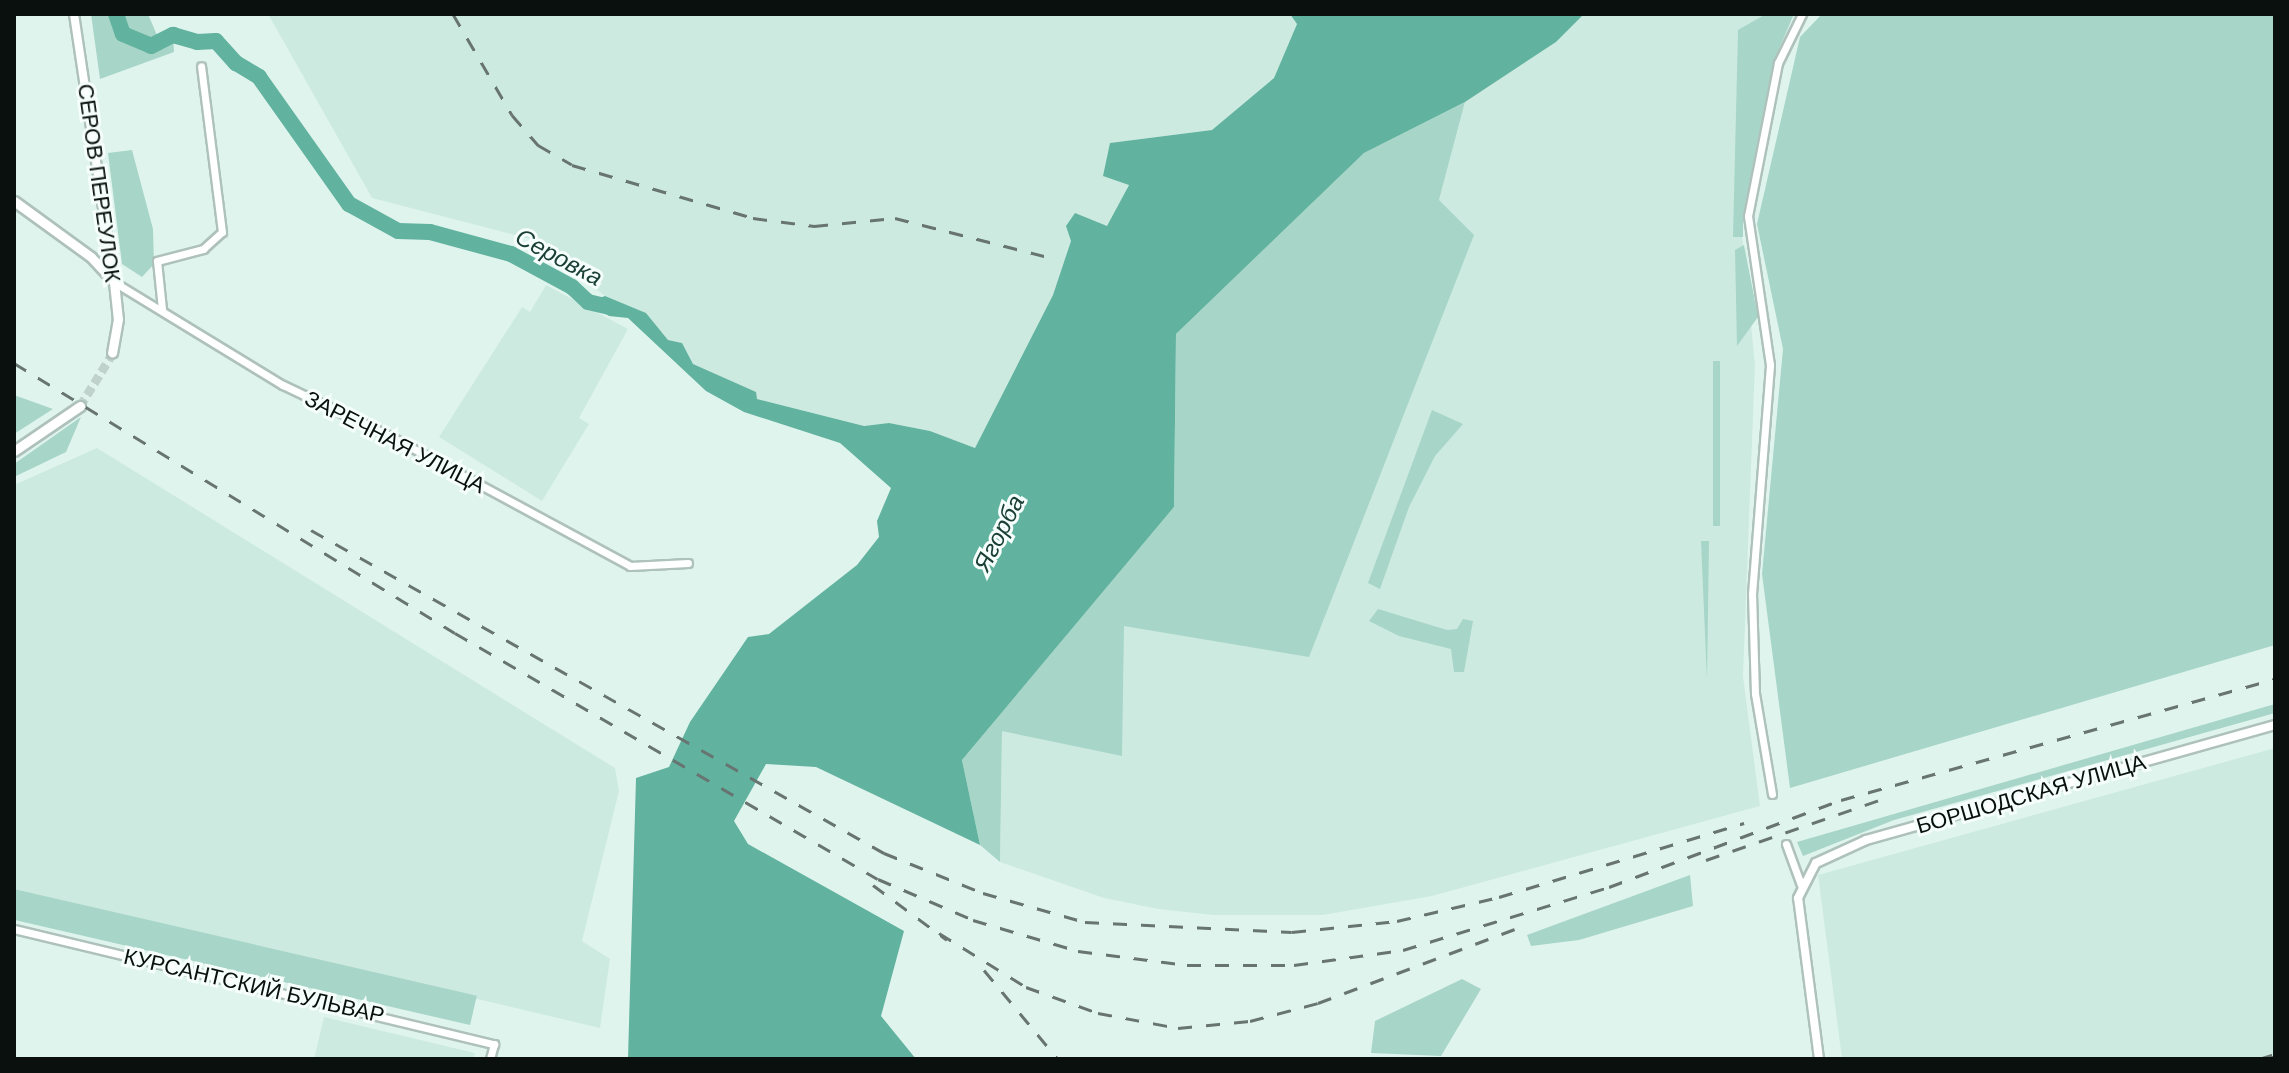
<!DOCTYPE html>
<meta charset="utf-8">
<style>
body{margin:0}
#map{position:relative;width:2289px;height:1073px;overflow:hidden;background:#e0f4ee;font-family:Arial,sans-serif}
div>[style]{position:absolute}
.built>*{inset:0;background:#cdeae1}
.green>*{inset:0;background:#a7d5c7;transform-origin:0 0}
.water>*{inset:0;background:#61b29e}
.river>*{height:16px;margin:-8px;padding:0 8px;transform-origin:8px;border-radius:8px;background:#61b29e}
.secondary-tunnel>*{height:9px;margin-top:-4.5px;transform-origin:0;background:repeating-linear-gradient(90deg,#c0d2cc 0 9px,transparent 0 13.5px)}
.roads{filter:drop-shadow(2px 0 #aec1bb) drop-shadow(-2px 0 #aec1bb) drop-shadow(0 2px #aec1bb) drop-shadow(0 -2px #aec1bb)}
.minor>*{height:7px;margin:-3.5px;padding:0 3.5px;transform-origin:3.5px;border-radius:3.5px;background:#fff}
.tertiary>*{height:8px;margin:-4px;padding:0 4px;transform-origin:4px;border-radius:4px;background:#fff}
.secondary>*{height:9px;margin:-4.5px;padding:0 4.5px;transform-origin:4.5px;border-radius:4.5px;background:#fff}
.rail>*{height:3px;margin-top:-1.5px;transform-origin:0;background:repeating-linear-gradient(90deg,#677470 0 14px,transparent 0 28px)}
span{translate:-50% -50%;white-space:nowrap;text-align:center;line-height:1.15;-webkit-text-stroke:6px #f6fefc;paint-order:stroke}
.street-label{font-size:22px;color:#09100e}
.water-label{font-size:24px;color:#1a4036;font-style:italic}
.frame{position:absolute;inset:0;border:16px solid #09100e;pointer-events:none}
</style>
<div id="map">
<div class="built">
<div style="clip-path:polygon(268px 14px,1290px 14px,1297px 24px,1274px 78px,1212px 130px,1110px 143px,1129px 184px,1107px 227px,1071px 241px,1053px 295px,975px 448px,930px 431px,889px 423px,864px 426px,757px 399px,755px 392px,693px 364px,682px 343px,668px 340px,646px 313px,605px 296px,530px 239px,372px 198px)"></div>
<div style="clip-path:polygon(1584px 14px,1782px 14px,1740px 213px,1755px 365px,1743px 676px,1760px 806px,1432px 896px,1323px 915px,1213px 915px,1158px 909px,1104px 898px,1000px 862px,1002px 731px,1124px 625px,1439px 200px,1465px 102px,1556px 42px)"></div>
<div style="clip-path:polygon(546px 285px,628px 329px,579px 418px,589px 424px,542px 501px,439px 437px,522px 307px,530px 312px)"></div>
<div style="clip-path:polygon(97px 448px,615px 768px,619px 791px,582px 941px,610px 959px,600px 1028px,14px 889px,14px 485px)"></div>
<div style="clip-path:polygon(2275px 748px,2275px 1059px,1842px 1059px,1818px 875px)"></div>
<div style="clip-path:polygon(324px 1017px,475px 1053px,473px 1059px,314px 1059px)"></div>
</div>
<div class="green">
<div style="clip-path:polygon(91px 14px,113px 14px,121px 38px,151px 51px,173px 38px,174px 52px,100px 79px)"></div>
<div style="clip-path:polygon(119px 14px,148px 14px,159px 40px,151px 43px,125px 31px)"></div>
<div style="clip-path:polygon(1766px 14px,1794px 14px,1773px 63px,1743px 215px,1743px 237px,1733px 237px,1738px 30px)"></div>
<div style="clip-path:polygon(1822px 14px,2275px 14px,2275px 645px,1790px 788px,1762px 574px,1783px 349px,1757px 224px,1800px 37px)"></div>
<div style="clip-path:polygon(1465px 102px,1439px 200px,1474px 235px,1309px 657px,1124px 626px,1122px 756px,1002px 731px,1000px 862px,980px 845px,962px 760px,1174px 507px,1176px 334px,1364px 153px)"></div>
<div style="clip-path:polygon(132px 150px,153px 229px,154px 264px,142px 277px,122px 264px,108px 153px)"></div>
<div style="clip-path:polygon(1744px 245px,1758px 317px,1737px 346px,1735px 250px)"></div>
<div style="left:1713px;top:361px;width:7px;height:165px"></div>
<div style="clip-path:polygon(14px 395px,53px 409px,14px 434px)"></div>
<div style="clip-path:polygon(1432px 410px,1463px 424px,1435px 456px,1409px 507px,1380px 589px,1368px 583px)"></div>
<div style="clip-path:polygon(81px 417px,66px 452px,14px 477px,14px 464px)"></div>
<div style="clip-path:polygon(1701px 541px,1709px 541px,1707px 680px)"></div>
<div style="clip-path:polygon(1378px 609px,1447px 630px,1457px 629px,1463px 619px,1473px 621px,1464px 672px,1454px 672px,1451px 649px,1399px 636px,1369px 621px)"></div>
<div style="clip-path:polygon(2275px 704px,2275px 713px,1894px 820px,1803px 856px,1797px 842px)"></div>
<div style="clip-path:polygon(1690px 875px,1693px 906px,1579px 940px,1531px 946px,1527px 935px)"></div>
<div style="left:14px;top:889px;width:475px;height:30px;rotate:13deg"></div>
<div style="clip-path:polygon(1462px 979px,1481px 989px,1441px 1056px,1371px 1053px,1375px 1021px)"></div>
</div>
<div class="water">
<div style="clip-path:polygon(1290px 14px,1584px 14px,1556px 42px,1465px 102px,1364px 153px,1176px 334px,1174px 507px,962px 760px,980px 845px,816px 767px,766px 764px,734px 821px,748px 844px,904px 931px,881px 1016px,916px 1059px,628px 1059px,636px 778px,669px 767px,690px 722px,748px 637px,769px 634px,857px 565px,879px 537px,877px 521px,891px 488px,840px 443px,744px 412px,706px 391px,628px 318px,609px 316px,588px 302px,605px 296px,646px 313px,668px 340px,682px 343px,693px 364px,756px 392px,757px 399px,864px 426px,889px 423px,930px 431px,975px 448px,1053px 295px,1071px 241px,1066px 226px,1075px 213px,1107px 226px,1129px 185px,1103px 176px,1110px 143px,1212px 130px,1274px 78px,1297px 24px)"></div>
</div>
<div class="river">
<div style="left:116px;top:14px;width:21px;rotate:71deg"></div>
<div style="left:123px;top:34px;width:30px;rotate:23deg"></div>
<div style="left:151px;top:46px;width:25px;rotate:-27deg"></div>
<div style="left:173px;top:35px;width:25px;rotate:16deg"></div>
<div style="left:197px;top:42px;width:19px;rotate:-3deg"></div>
<div style="left:216px;top:41px;width:30px;rotate:48deg"></div>
<div style="left:236px;top:63px;width:27px;rotate:31deg"></div>
<div style="left:259px;top:77px;width:156px;rotate:54.7deg"></div>
<div style="left:349px;top:204px;width:56px;rotate:28.9deg"></div>
<div style="left:398px;top:231px;width:32px;rotate:2deg"></div>
<div style="left:430px;top:232px;width:84px;rotate:15.2deg"></div>
<div style="left:511px;top:254px;width:69px;rotate:28.4deg"></div>
<div style="left:572px;top:287px;width:22px;rotate:43deg"></div>
<div style="left:588px;top:302px;width:22px;rotate:13deg"></div>
</div>
<div class="secondary-tunnel">
<div style="left:80px;top:406px;width:59px;rotate:-58.2deg"></div>
</div>
<div class="roads">
<div class="minor">
<div style="left:114px;top:282px;width:198px;rotate:31.4deg"></div>
<div style="left:283px;top:385px;width:119px;rotate:25.5deg"></div>
<div style="left:390px;top:436px;width:273px;rotate:28.4deg"></div>
<div style="left:630px;top:566px;width:58px;rotate:-3deg"></div>
<div style="left:162px;top:309px;width:48px;rotate:-95.9deg"></div>
<div style="left:157px;top:261px;width:48px;rotate:-14.6deg"></div>
<div style="left:203px;top:249px;width:25px;rotate:-42deg"></div>
<div style="left:222px;top:232px;width:167px;rotate:-97.2deg"></div>
<div style="left:1772px;top:794px;width:101px;rotate:-99.6deg"></div>
<div style="left:1755px;top:694px;width:100px;rotate:-91.7deg"></div>
<div style="left:1752px;top:594px;width:230px;rotate:-85.5deg"></div>
<div style="left:1770px;top:365px;width:151px;rotate:-98.4deg"></div>
<div style="left:1748px;top:216px;width:156px;rotate:-78.9deg"></div>
<div style="left:1778px;top:63px;width:55px;rotate:-63.9deg"></div>
<div style="left:1786px;top:844px;width:44px;rotate:69.9deg"></div>
<div style="left:14px;top:929px;width:494px;rotate:13.5deg"></div>
<div style="left:494px;top:1044px;width:16px;rotate:105deg"></div>
</div>
<div class="tertiary">
<div style="left:74px;top:14px;width:270px;rotate:81.5deg"></div>
<div style="left:1819px;top:1059px;width:162px;rotate:-97.4deg"></div>
<div style="left:1798px;top:898px;width:39px;rotate:-63deg"></div>
<div style="left:1816px;top:863px;width:55px;rotate:-24.7deg"></div>
<div style="left:1866px;top:840px;width:425px;rotate:-15.7deg"></div>
</div>
<div class="secondary">
<div style="left:14px;top:201px;width:95px;rotate:36deg"></div>
<div style="left:91px;top:257px;width:34px;rotate:47deg"></div>
<div style="left:114px;top:282px;width:37px;rotate:84deg"></div>
<div style="left:118px;top:319px;width:34px;rotate:100deg"></div>
<div style="left:14px;top:451px;width:80px;rotate:-34.3deg"></div>
</div>
</div>
<div class="rail">
<div style="left:453px;top:14px;width:117px;rotate:59.7deg"></div>
<div style="left:512px;top:115px;width:40px;rotate:49deg"></div>
<div style="left:538px;top:145px;width:39px;rotate:30deg"></div>
<div style="left:572px;top:165px;width:189px;rotate:16.3deg"></div>
<div style="left:753px;top:218px;width:62px;rotate:7.5deg"></div>
<div style="left:814px;top:226px;width:81px;rotate:-5.6deg"></div>
<div style="left:895px;top:218px;width:158px;rotate:14.3deg"></div>
<div style="left:14px;top:363px;width:517px;rotate:31.48deg"></div>
<div style="left:455px;top:633px;width:489px;rotate:30.2deg"></div>
<div style="left:878px;top:879px;width:103px;rotate:23.3deg"></div>
<div style="left:973px;top:920px;width:109px;rotate:16.4deg"></div>
<div style="left:1078px;top:951px;width:110px;rotate:7.3deg"></div>
<div style="left:1187px;top:965px;width:107px"></div>
<div style="left:1294px;top:965px;width:110px;rotate:-7.8deg"></div>
<div style="left:1403px;top:950px;width:215px;rotate:-17deg"></div>
<div style="left:1609px;top:887px;width:248px;rotate:-20.6deg"></div>
<div style="left:1841px;top:800px;width:451px;rotate:-15.6deg"></div>
<div style="left:311px;top:530px;width:658px;rotate:29.41deg"></div>
<div style="left:884px;top:853px;width:107px;rotate:22deg"></div>
<div style="left:983px;top:893px;width:106px;rotate:15.9deg"></div>
<div style="left:1085px;top:922px;width:207px;rotate:2.8deg"></div>
<div style="left:1292px;top:932px;width:106px;rotate:-6deg"></div>
<div style="left:1397px;top:921px;width:105px;rotate:-13.2deg"></div>
<div style="left:1499px;top:897px;width:256px;rotate:-16.8deg"></div>
<div style="left:1706px;top:860px;width:183px;rotate:-19.1deg"></div>
<div style="left:873px;top:885px;width:92px;rotate:36.6deg"></div>
<div style="left:939px;top:933px;width:102px;rotate:31.8deg"></div>
<div style="left:1026px;top:987px;width:77px;rotate:19.9deg"></div>
<div style="left:1098px;top:1013px;width:81px;rotate:10.6deg"></div>
<div style="left:1178px;top:1028px;width:72px;rotate:-5.6deg"></div>
<div style="left:1250px;top:1021px;width:70px;rotate:-14.8deg"></div>
<div style="left:1318px;top:1003px;width:221px;rotate:-20.6deg"></div>
<div style="left:984px;top:970px;width:116px;rotate:50.3deg"></div>
<div style="left:2259px;top:1059px;width:17px;rotate:-17deg"></div>
</div>
<div class="street-label">
<span style="left:99px;top:183px;rotate:82deg">СЕРОВ ПЕРЕУЛОК</span>
<span style="left:395px;top:442px;rotate:27deg">ЗАРЕЧНАЯ УЛИЦА</span>
<span style="left:2031px;top:794px;rotate:-16deg">БОРШОДСКАЯ УЛИЦА</span>
<span style="left:254px;top:986px;rotate:13deg">КУРСАНТСКИЙ БУЛЬВАР</span>
</div>
<div class="water-label">
<span style="left:559px;top:257px;rotate:28deg">Серовка</span>
<span style="left:999px;top:533px;rotate:-63deg">Ягорба</span>
</div>
<div class="frame"></div>
</div>
